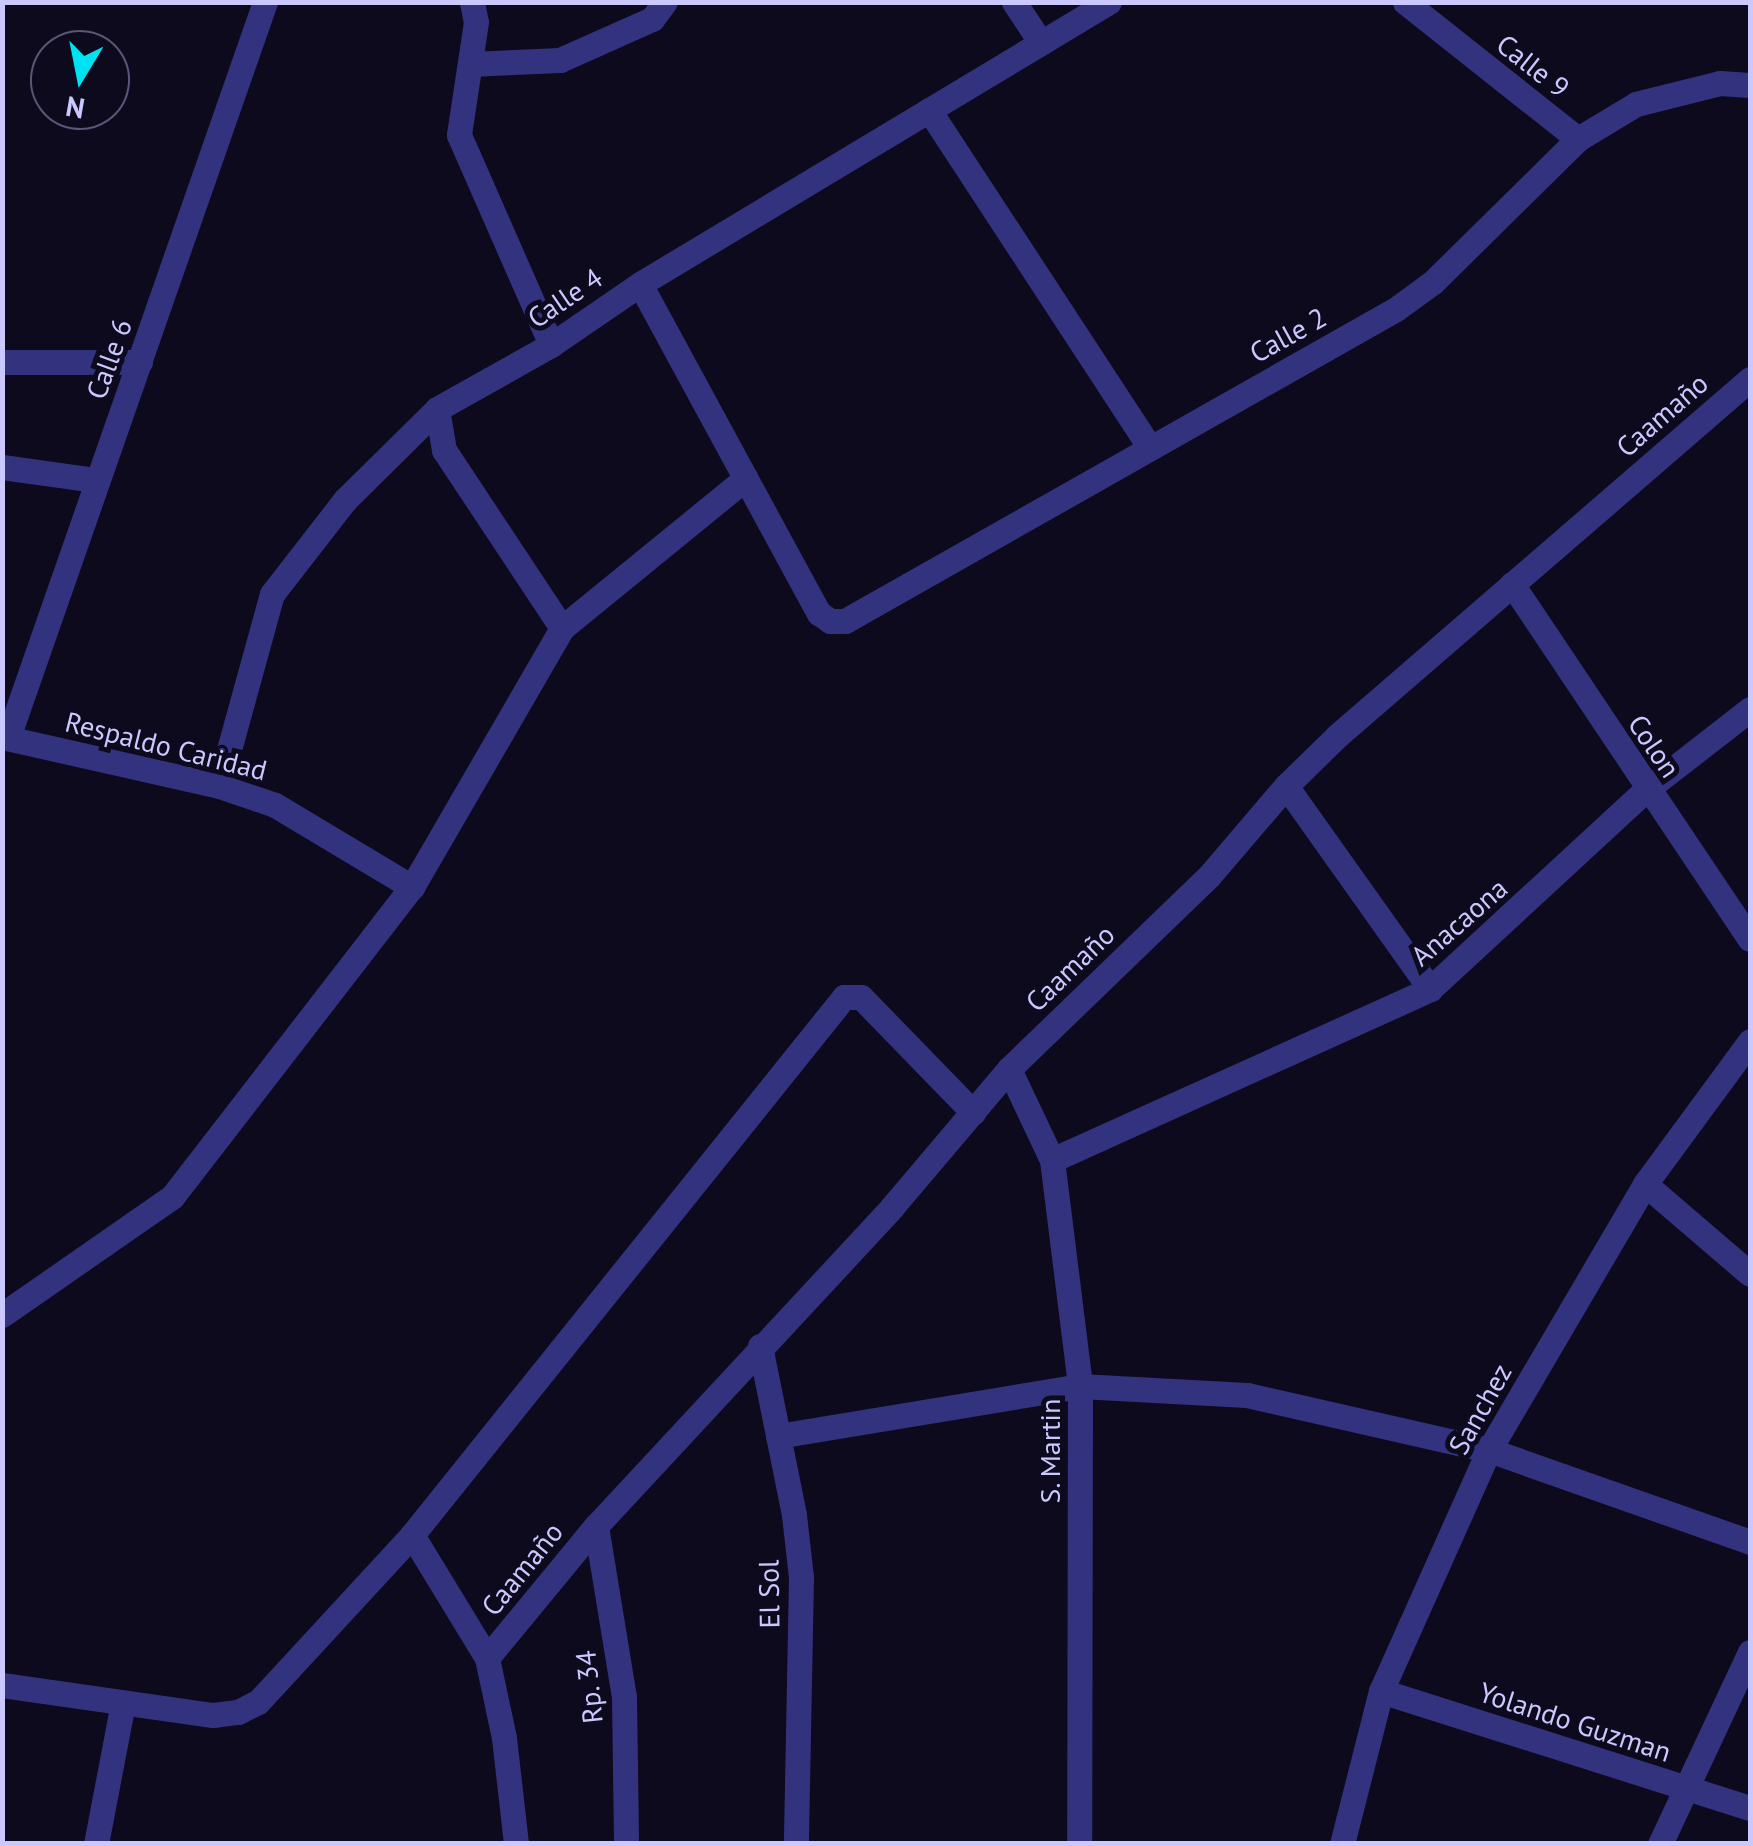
<!DOCTYPE html>
<meta charset="utf-8">
<style>
body{margin:0}
#map{position:relative;width:1753px;height:1846px;overflow:hidden;background:#0d0a1d;font-family:"PT Sans",sans-serif}
div>[style]{position:absolute}
.minor>*{height:25px;margin:-12.5px;padding:0 12.5px;transform-origin:12.5px;border-radius:12.5px;background:#33327f}
span{translate:-50% -50%;white-space:nowrap;text-align:center;line-height:1.15;-webkit-text-stroke:10px #0d0a1d;paint-order:stroke}
.street-label{font-size:28px;color:#cbc7ff}
.frame{position:absolute;inset:0;border:5px solid #cbc7ff;pointer-events:none}
.north{position:absolute;left:30px;top:30px;width:100px;height:100px;box-sizing:border-box;background:#0d0a1d;border:2px solid #595677;border-radius:50%;rotate:190deg;font-size:28px;font-weight:700;line-height:40px;text-align:center;color:#cbc7ff}
.north::after{content:'';display:block;margin:auto;width:35px;height:45px;background:#00e1f2;clip-path:polygon(50% 0,100% 100%,50% 72%,0 100%)}
</style>
<div id="map">
<div class="minor">
<div style="left:472px;top:2px;width:20px;rotate:79deg"></div>
<div style="left:476px;top:22px;width:114px;rotate:98.6deg"></div>
<div style="left:459px;top:135px;width:229px;rotate:66.3deg"></div>
<div style="left:1014px;top:2px;width:49px;rotate:56.6deg"></div>
<div style="left:1405px;top:2px;width:221px;rotate:38.4deg"></div>
<div style="left:470px;top:64px;width:90px;rotate:-2.5deg"></div>
<div style="left:560px;top:60px;width:101px;rotate:-24deg"></div>
<div style="left:652px;top:19px;width:21px;rotate:-53deg"></div>
<div style="left:929px;top:110px;width:404px;rotate:56.8deg"></div>
<div style="left:640px;top:284px;width:375px;rotate:61.5deg"></div>
<div style="left:819px;top:613px;width:14px;rotate:36deg"></div>
<div style="left:830px;top:621px;width:15px"></div>
<div style="left:845px;top:621px;width:633px;rotate:-29.52deg"></div>
<div style="left:1396px;top:309px;width:46px;rotate:-36.1deg"></div>
<div style="left:1433px;top:282px;width:204px;rotate:-44.6deg"></div>
<div style="left:1578px;top:139px;width:68px;rotate:-31.1deg"></div>
<div style="left:1636px;top:104px;width:87px;rotate:-14deg"></div>
<div style="left:1720px;top:83px;width:30px;rotate:4deg"></div>
<div style="left:2px;top:362px;width:138px"></div>
<div style="left:437px;top:409px;width:42px;rotate:80.3deg"></div>
<div style="left:444px;top:450px;width:214px;rotate:56.5deg"></div>
<div style="left:2px;top:467px;width:95px;rotate:7.9deg"></div>
<div style="left:1512px;top:584px;width:427px;rotate:56.2deg"></div>
<div style="left:2px;top:737px;width:222px;rotate:12.7deg"></div>
<div style="left:219px;top:786px;width:59px;rotate:18.7deg"></div>
<div style="left:275px;top:805px;width:160px;rotate:30.9deg"></div>
<div style="left:8px;top:737px;width:779px;rotate:-70.73deg"></div>
<div style="left:219px;top:786px;width:199px;rotate:-74.6deg"></div>
<div style="left:272px;top:594px;width:119px;rotate:-52.2deg"></div>
<div style="left:345px;top:500px;width:129px;rotate:-44.7deg"></div>
<div style="left:437px;top:409px;width:131px;rotate:-29.3deg"></div>
<div style="left:551px;top:345px;width:108px;rotate:-34.4deg"></div>
<div style="left:640px;top:284px;width:547px;rotate:-31.02deg"></div>
<div style="left:1286px;top:786px;width:249px;rotate:54.6deg"></div>
<div style="left:1009px;top:1069px;width:101px;rotate:64.7deg"></div>
<div style="left:1052px;top:1160px;width:228px;rotate:82.9deg"></div>
<div style="left:1080px;top:1386px;width:458px;rotate:90.1deg"></div>
<div style="left:1052px;top:1160px;width:415px;rotate:-24.3deg"></div>
<div style="left:1430px;top:989px;width:294px;rotate:-42.7deg"></div>
<div style="left:1646px;top:790px;width:132px;rotate:-37.9deg"></div>
<div style="left:1645px;top:1184px;width:138px;rotate:40.6deg"></div>
<div style="left:2px;top:1315px;width:207px;rotate:-34.8deg"></div>
<div style="left:172px;top:1197px;width:392px;rotate:-52.3deg"></div>
<div style="left:412px;top:887px;width:299px;rotate:-59.9deg"></div>
<div style="left:562px;top:628px;width:237px;rotate:-39.2deg"></div>
<div style="left:760px;top:1346px;width:172px;rotate:78.6deg"></div>
<div style="left:794px;top:1515px;width:62px;rotate:83.6deg"></div>
<div style="left:801px;top:1577px;width:267px;rotate:91.1deg"></div>
<div style="left:778px;top:1436px;width:306px;rotate:-9.4deg"></div>
<div style="left:1080px;top:1386px;width:167px;rotate:3.1deg"></div>
<div style="left:1247px;top:1395px;width:248px;rotate:12.8deg"></div>
<div style="left:1489px;top:1450px;width:277px;rotate:19.4deg"></div>
<div style="left:596px;top:1526px;width:173px;rotate:80.7deg"></div>
<div style="left:624px;top:1697px;width:147px;rotate:89.2deg"></div>
<div style="left:412px;top:1535px;width:144px;rotate:58.6deg"></div>
<div style="left:487px;top:1658px;width:82px;rotate:78deg"></div>
<div style="left:504px;top:1738px;width:107px;rotate:83.5deg"></div>
<div style="left:487px;top:1658px;width:171px;rotate:-50.5deg"></div>
<div style="left:596px;top:1526px;width:435px;rotate:-47.1deg"></div>
<div style="left:892px;top:1207px;width:181px;rotate:-49.7deg"></div>
<div style="left:1009px;top:1069px;width:278px;rotate:-44deg"></div>
<div style="left:1209px;top:876px;width:118px;rotate:-49.5deg"></div>
<div style="left:1286px;top:786px;width:71px;rotate:-44.4deg"></div>
<div style="left:1337px;top:736px;width:546px;rotate:-40.84deg"></div>
<div style="left:2px;top:1685px;width:213px;rotate:8.1deg"></div>
<div style="left:213px;top:1715px;width:25px;rotate:-7deg"></div>
<div style="left:238px;top:1712px;width:22px;rotate:-27deg"></div>
<div style="left:258px;top:1702px;width:227px;rotate:-47.3deg"></div>
<div style="left:412px;top:1535px;width:690px;rotate:-51.24deg"></div>
<div style="left:844px;top:997px;width:17px"></div>
<div style="left:861px;top:997px;width:161px;rotate:45.8deg"></div>
<div style="left:1381px;top:1691px;width:387px;rotate:17.6deg"></div>
<div style="left:96px;top:1844px;width:144px;rotate:-79.2deg"></div>
<div style="left:1342px;top:1844px;width:158px;rotate:-75.7deg"></div>
<div style="left:1381px;top:1691px;width:264px;rotate:-65.9deg"></div>
<div style="left:1489px;top:1450px;width:308px;rotate:-59.6deg"></div>
<div style="left:1645px;top:1184px;width:177px;rotate:-53.7deg"></div>
<div style="left:1660px;top:1844px;width:212px;rotate:-64.9deg"></div>
</div>
<div class="street-label">
<span style="left:1533px;top:66px;rotate:38deg">Calle 9</span>
<span style="left:565px;top:298px;rotate:-34deg">Calle 4</span>
<span style="left:1288px;top:335px;rotate:-29deg">Calle 2</span>
<span style="left:109px;top:359px;rotate:-70deg">Calle 6</span>
<span style="left:1662px;top:415px;rotate:-41deg">Caamaño</span>
<span style="left:166px;top:746px;rotate:14deg">Respaldo Caridad</span>
<span style="left:1654px;top:746px;rotate:56deg">Colon</span>
<span style="left:1459px;top:922px;rotate:-41deg">Anacaona</span>
<span style="left:1070px;top:968px;rotate:-44deg">Caamaño</span>
<span style="left:1480px;top:1409px;rotate:-61deg">Sanchez</span>
<span style="left:1050px;top:1451px;rotate:-90deg">S. Martin</span>
<span style="left:522px;top:1569px;rotate:-51deg">Caamaño</span>
<span style="left:769px;top:1594px;rotate:-91deg">El Sol</span>
<span style="left:589px;top:1687px;rotate:-96deg">Rp. 34</span>
<span style="left:1575px;top:1722px;rotate:18deg">Yolando Guzman</span>
</div>
<div class="frame"></div>
<div class="north">N</div>
</div>
